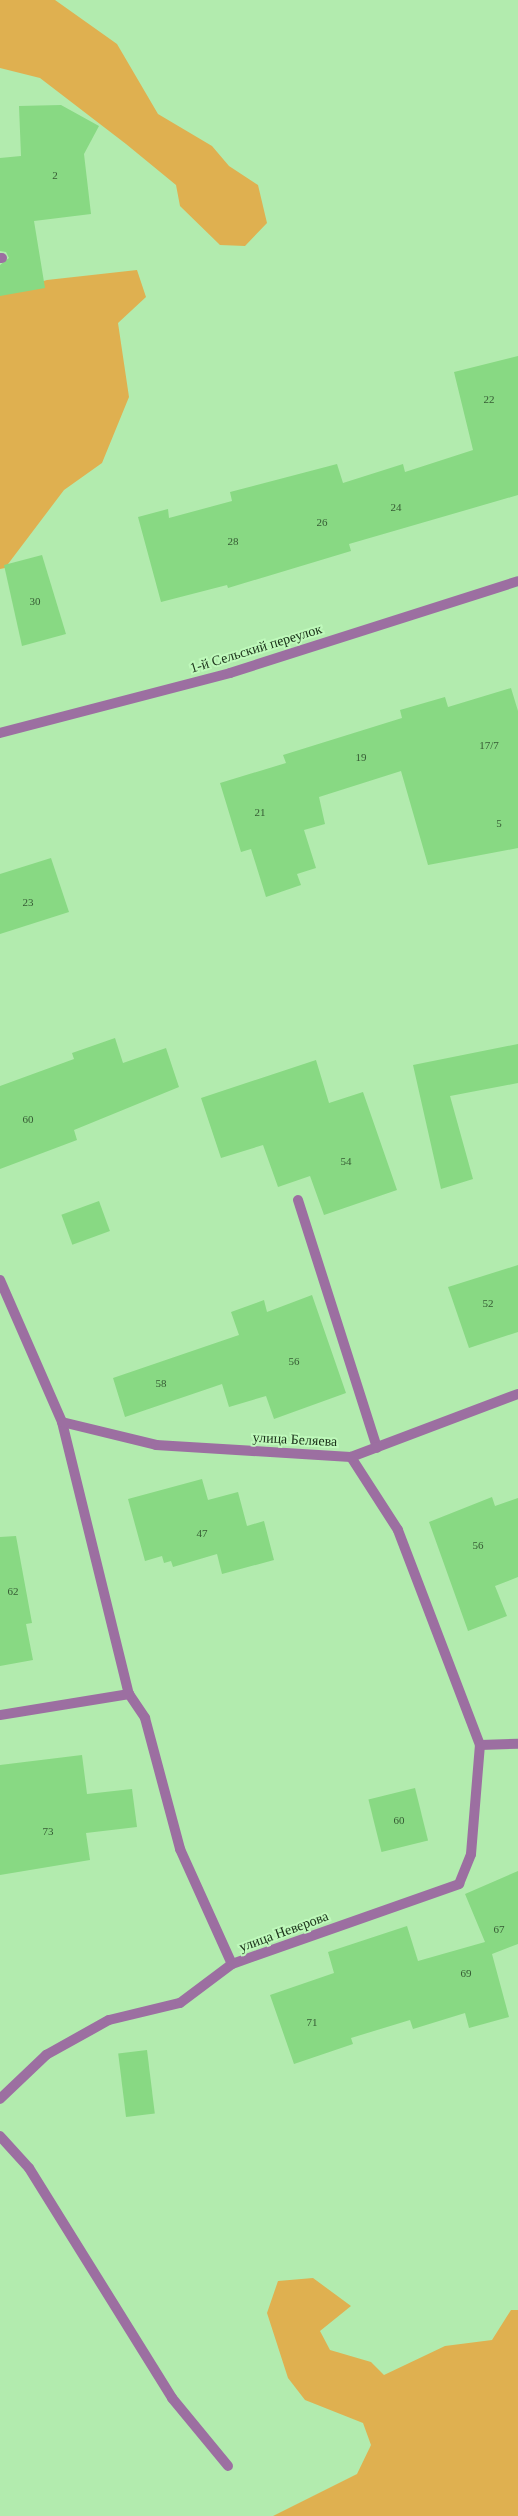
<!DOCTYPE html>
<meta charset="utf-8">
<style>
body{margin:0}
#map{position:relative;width:518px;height:2516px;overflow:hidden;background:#b2ebae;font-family:"Times New Roman",serif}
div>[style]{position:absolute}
.green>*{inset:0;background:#dfb050}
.building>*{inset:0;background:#88d983;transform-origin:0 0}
.service>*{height:10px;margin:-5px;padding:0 5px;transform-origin:5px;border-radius:5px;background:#9c6fa1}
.minor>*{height:10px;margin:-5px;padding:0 5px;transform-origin:5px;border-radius:5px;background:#9c6fa1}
span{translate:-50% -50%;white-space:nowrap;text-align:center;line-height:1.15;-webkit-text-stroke:4px #bff9bb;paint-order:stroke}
.number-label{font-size:11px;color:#365b34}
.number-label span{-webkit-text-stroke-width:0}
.street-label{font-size:14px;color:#1a3119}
</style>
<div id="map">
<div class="green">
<div style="clip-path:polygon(0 0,55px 0,117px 44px,158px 114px,212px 146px,229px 166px,258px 185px,267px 223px,245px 246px,220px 245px,180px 206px,176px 185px,126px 144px,40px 78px,0 68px)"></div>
<div style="clip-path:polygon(137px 270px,146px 297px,118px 323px,129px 397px,102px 463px,64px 490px,5px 568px,0 569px,0 294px,47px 280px)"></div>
<div style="clip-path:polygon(313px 2278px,351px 2306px,320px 2331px,330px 2350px,371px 2362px,384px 2375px,445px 2346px,492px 2340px,511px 2310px,518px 2310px,518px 2516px,273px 2516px,357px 2474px,371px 2445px,363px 2423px,305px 2400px,288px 2378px,267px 2313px,278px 2281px)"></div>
</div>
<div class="building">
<div style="clip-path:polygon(61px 105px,99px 126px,84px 154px,91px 214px,34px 221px,45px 288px,0 296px,0 265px,9px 258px,6px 252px,0 251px,0 158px,21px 156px,19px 106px)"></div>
<div style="clip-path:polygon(518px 356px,518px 495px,349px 544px,351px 551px,228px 588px,227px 585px,161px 602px,138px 517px,168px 509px,169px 518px,232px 501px,230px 492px,337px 464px,343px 483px,403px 464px,405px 472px,473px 450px,454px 372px)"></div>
<div style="clip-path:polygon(42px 555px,66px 634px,22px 646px,4px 565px)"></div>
<div style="clip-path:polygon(511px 688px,518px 711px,518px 848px,428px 865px,401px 771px,319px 797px,325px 824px,304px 830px,316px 868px,297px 874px,301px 885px,266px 897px,251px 849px,241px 852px,220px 783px,286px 763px,283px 755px,402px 718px,400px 710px,445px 697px,448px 707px)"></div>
<div style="clip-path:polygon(51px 858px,69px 912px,0 934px,0 874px)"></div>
<div style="clip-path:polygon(115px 1038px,123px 1063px,166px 1048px,179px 1087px,74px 1130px,77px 1140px,0 1169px,0 1086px,74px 1059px,72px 1053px)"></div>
<div style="clip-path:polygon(518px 1044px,518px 1083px,450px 1096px,473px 1179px,441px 1189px,413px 1065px)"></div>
<div style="clip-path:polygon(316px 1060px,329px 1103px,363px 1092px,397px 1190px,324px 1215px,310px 1176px,278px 1187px,263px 1145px,221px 1158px,201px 1098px)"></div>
<div style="left:99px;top:1201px;width:32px;height:40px;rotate:70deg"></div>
<div style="clip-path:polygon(518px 1265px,518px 1332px,469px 1348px,448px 1287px)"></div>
<div style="clip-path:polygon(312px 1295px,346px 1393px,274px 1419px,266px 1396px,229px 1407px,222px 1384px,125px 1417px,113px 1378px,239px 1335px,231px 1312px,264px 1300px,267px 1312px)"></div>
<div style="clip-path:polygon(202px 1479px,208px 1500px,238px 1492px,247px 1526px,264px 1521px,274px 1560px,222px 1574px,217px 1554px,173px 1567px,171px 1561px,164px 1563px,162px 1556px,145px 1561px,128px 1499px)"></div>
<div style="clip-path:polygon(492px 1497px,495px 1506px,518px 1498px,518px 1577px,495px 1586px,507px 1616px,468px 1631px,429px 1522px)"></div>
<div style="clip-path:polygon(16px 1536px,32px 1623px,26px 1624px,33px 1660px,0 1666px,0 1537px)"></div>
<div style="clip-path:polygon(82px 1755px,87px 1794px,132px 1789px,137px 1827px,86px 1833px,90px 1860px,0 1875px,0 1765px)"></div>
<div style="left:415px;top:1788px;width:54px;height:48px;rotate:76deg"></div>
<div style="clip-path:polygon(518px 1871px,518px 1944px,492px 1954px,509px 2017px,469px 2028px,465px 2013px,413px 2029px,410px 2020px,351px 2038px,353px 2044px,294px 2064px,270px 1995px,334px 1973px,328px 1952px,407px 1926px,418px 1961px,485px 1942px,465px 1894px)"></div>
<div style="left:147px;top:2050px;width:64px;height:29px;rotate:83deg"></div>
</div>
<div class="service">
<div style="left:298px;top:1200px;width:260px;rotate:72.3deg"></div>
<div style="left:0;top:2099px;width:64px;rotate:-43.7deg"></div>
<div style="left:46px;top:2055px;width:72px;rotate:-29.1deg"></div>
<div style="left:109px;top:2020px;width:73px;rotate:-13.5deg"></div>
<div style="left:180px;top:2003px;width:65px;rotate:-36.9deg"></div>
<div style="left:0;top:2136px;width:43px;rotate:47.8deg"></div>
<div style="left:29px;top:2168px;width:271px;rotate:58.1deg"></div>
<div style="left:172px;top:2398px;width:88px;rotate:50.5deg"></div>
</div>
<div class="minor">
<div style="left:0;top:258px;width:2px"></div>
<div style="left:0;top:733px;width:238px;rotate:-14.6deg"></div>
<div style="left:230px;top:673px;width:302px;rotate:-17.7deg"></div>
<div style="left:0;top:1280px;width:155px;rotate:66.4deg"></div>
<div style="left:62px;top:1422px;width:280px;rotate:76.2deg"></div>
<div style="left:129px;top:1694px;width:29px;rotate:56deg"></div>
<div style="left:145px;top:1718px;width:136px;rotate:75deg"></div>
<div style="left:180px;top:1849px;width:126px;rotate:65.7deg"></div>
<div style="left:232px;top:1964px;width:241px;rotate:-19.4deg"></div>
<div style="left:459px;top:1884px;width:32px;rotate:-68deg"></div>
<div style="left:471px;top:1854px;width:109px;rotate:-85.3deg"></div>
<div style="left:480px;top:1745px;width:230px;rotate:-110.9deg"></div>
<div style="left:398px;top:1530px;width:87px;rotate:-122.8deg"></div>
<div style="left:62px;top:1422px;width:97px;rotate:13.7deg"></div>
<div style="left:156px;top:1445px;width:195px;rotate:3.5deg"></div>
<div style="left:351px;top:1457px;width:178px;rotate:-20.7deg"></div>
<div style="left:0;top:1715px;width:131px;rotate:-9.2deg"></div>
<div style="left:480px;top:1745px;width:38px;rotate:-2deg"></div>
</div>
<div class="number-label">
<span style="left:55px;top:175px">2</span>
<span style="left:489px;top:399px">22</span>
<span style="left:396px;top:507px">24</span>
<span style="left:322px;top:522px">26</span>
<span style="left:233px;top:541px">28</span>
<span style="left:35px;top:601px">30</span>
<span style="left:489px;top:745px">17/7</span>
<span style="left:361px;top:757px">19</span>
<span style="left:260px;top:812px">21</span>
<span style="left:499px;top:823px">5</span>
<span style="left:28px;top:902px">23</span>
<span style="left:28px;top:1119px">60</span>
<span style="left:346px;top:1161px">54</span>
<span style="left:488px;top:1303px">52</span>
<span style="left:294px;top:1361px">56</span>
<span style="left:161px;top:1383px">58</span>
<span style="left:202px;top:1533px">47</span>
<span style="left:478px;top:1545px">56</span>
<span style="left:13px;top:1591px">62</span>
<span style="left:399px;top:1820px">60</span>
<span style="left:48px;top:1831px">73</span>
<span style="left:499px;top:1929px">67</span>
<span style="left:466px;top:1973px">69</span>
<span style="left:312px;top:2022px">71</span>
</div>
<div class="street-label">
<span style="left:256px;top:649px;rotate:-17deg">1-й Сельский переулок</span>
<span style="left:295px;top:1440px;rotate:3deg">улица Беляева</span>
<span style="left:284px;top:1932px;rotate:-20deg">улица Неверова</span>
</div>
</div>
